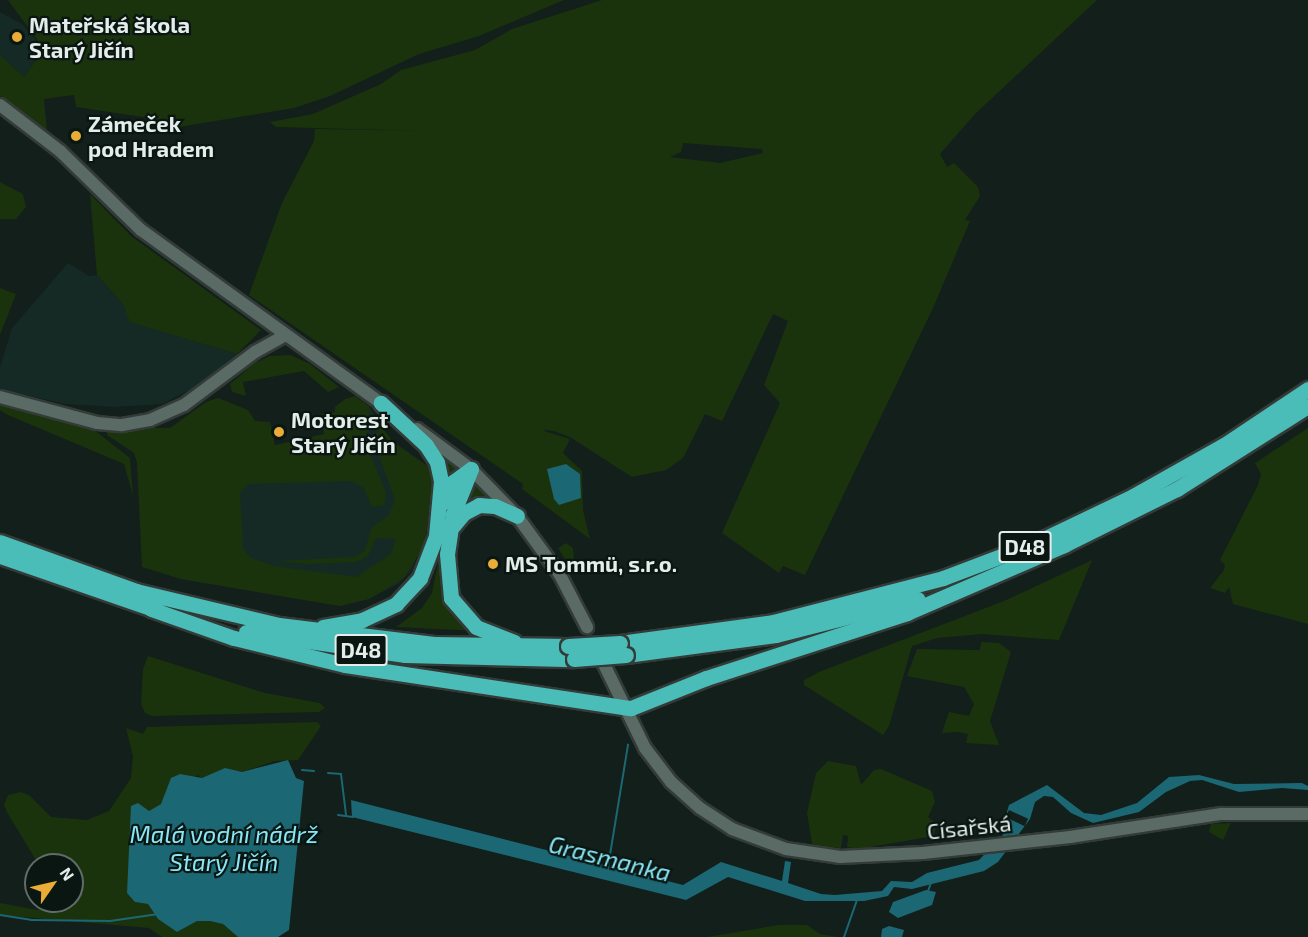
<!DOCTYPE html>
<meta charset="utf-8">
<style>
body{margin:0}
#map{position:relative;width:1308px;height:937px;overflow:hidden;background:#121f1b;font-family:"Exo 2",sans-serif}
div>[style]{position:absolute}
.built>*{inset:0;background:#152a24}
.green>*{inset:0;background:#1b330c}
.water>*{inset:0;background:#1b6773}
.pier>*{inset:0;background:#121f1b;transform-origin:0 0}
.stream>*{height:2px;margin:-1px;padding:0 1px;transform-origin:1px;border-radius:1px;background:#1b6773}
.roads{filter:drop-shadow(2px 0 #333b38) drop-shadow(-2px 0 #333b38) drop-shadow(0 2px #333b38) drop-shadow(0 -2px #333b38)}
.secondary>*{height:12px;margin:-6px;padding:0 6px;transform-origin:6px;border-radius:6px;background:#5a6a65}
.highway>*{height:15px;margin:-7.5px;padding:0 7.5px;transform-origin:7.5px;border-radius:7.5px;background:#4abdb9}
.bridges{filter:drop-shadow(2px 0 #333b38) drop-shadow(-2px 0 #333b38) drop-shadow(0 2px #333b38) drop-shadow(0 -2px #333b38)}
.highway-bridge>*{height:15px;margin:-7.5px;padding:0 7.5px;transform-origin:7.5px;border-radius:7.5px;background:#4abdb9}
.dots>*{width:16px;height:16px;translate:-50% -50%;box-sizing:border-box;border:3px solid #091612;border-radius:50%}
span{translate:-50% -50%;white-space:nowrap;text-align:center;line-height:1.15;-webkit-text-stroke:4.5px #091612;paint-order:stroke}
.shield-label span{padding:2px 4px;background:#091612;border:2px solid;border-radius:4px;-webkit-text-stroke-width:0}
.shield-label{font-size:21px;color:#e4ede9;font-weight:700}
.poi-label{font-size:22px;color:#e4ede9;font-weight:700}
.left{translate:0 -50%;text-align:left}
.street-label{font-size:22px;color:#e4ede9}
.water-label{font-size:24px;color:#89e6f7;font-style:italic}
.north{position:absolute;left:24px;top:853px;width:60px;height:60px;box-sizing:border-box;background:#091612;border:2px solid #616c68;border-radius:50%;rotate:56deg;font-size:16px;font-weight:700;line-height:24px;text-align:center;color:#e4ede9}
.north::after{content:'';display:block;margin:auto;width:21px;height:27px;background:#e8ac37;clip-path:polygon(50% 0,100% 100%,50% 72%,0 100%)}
</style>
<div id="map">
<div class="built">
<div style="clip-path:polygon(0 12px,22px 24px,44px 49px,24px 77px,0 55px)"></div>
<div style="clip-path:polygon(68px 263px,89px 276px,97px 275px,123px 304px,131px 322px,237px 354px,190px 390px,162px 404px,113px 407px,65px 404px,0 389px,0 367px,12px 328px)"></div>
<div style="clip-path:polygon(370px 407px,387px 437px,429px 467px,432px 479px,430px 522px,412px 570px,398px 584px,369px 599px,340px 606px,181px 579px,149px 568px,151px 493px,335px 451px)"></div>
</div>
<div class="green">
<div style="clip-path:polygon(8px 0,564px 0,479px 36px,419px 54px,330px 96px,294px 108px,160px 130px,163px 120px,76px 107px,74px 95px,44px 99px,47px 131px,0 96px,0 55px,24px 77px,44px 49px)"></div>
<div style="clip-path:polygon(evenodd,602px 0,1097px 0,975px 114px,940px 154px,947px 167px,954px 163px,978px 187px,980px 196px,965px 220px,970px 221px,933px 308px,805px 575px,783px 566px,779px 573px,722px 533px,780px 403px,764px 385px,788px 321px,773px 314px,722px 421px,705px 414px,683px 458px,666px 470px,632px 477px,570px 437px,554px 431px,546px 430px,544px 431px,570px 439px,563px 453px,582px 471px,583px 510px,590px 539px,522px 489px,523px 484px,249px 295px,282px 203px,314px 141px,315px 129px,427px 131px,276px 127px,270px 122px,313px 114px,381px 84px,401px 70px,475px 50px,512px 29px,602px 0,683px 143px,762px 149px,763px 153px,720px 163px,670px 157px,681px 152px,683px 143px)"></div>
<div style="clip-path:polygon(0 182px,23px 194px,26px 207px,16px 219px,0 219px)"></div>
<div style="clip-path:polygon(90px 194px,131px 236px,261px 330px,237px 354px,130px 322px,123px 304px,97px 275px)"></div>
<div style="clip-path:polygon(0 288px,16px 294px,0 335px)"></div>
<div style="clip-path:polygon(290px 355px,310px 364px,339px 387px,328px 392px,304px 371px,243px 382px,246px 396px,232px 392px,230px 384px,255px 363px,270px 356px)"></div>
<div style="clip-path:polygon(355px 396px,370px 407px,365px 442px,386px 493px,384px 505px,372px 507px,364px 488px,352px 481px,248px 484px,240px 493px,243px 549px,251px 558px,274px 566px,356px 577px,391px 554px,396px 539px,376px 538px,368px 556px,356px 562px,307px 564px,278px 561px,355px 557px,365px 551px,371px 528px,389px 515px,395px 499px,374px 442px,379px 423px,394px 443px,429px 467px,432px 479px,425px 545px,404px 578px,369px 599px,340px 606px,181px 579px,142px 567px,137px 463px,134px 453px,107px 435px,106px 428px,170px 428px,206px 402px,218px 398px,248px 410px,255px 421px,270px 422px,275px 445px,324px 434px,321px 414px,335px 412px,335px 407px,345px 399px)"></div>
<div style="clip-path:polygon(0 403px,89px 426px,130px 458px,133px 496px,124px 464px,8px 415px,0 410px)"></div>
<div style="clip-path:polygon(1308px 428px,1308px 624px,1233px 604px,1229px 587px,1225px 593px,1210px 588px,1224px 570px,1225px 565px,1220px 560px,1258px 485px,1261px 474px,1255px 463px)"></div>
<div style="clip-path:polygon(437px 451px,460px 469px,448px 485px)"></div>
<div style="clip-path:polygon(474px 481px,492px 498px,464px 504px)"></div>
<div style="clip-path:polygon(451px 495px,443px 579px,479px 631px,396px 627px,422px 608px,432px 593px)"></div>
<div style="clip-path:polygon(566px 543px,573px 548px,575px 575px,558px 548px)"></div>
<div style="clip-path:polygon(1092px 560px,1059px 640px,982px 634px,937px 638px,912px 646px,889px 726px,883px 735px,804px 685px,804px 680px,819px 672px,1004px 601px)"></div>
<div style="clip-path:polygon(981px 642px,999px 643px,1011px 652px,990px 721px,999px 745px,966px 743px,968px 734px,959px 732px,942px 733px,949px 712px,969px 716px,974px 704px,964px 687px,907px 676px,917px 649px,980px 650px)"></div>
<div style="clip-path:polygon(148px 656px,265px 693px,320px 703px,325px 708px,319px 712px,152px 716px,145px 713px,141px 704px,143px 669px)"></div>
<div style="clip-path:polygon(317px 722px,321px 726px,298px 760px,275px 761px,242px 772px,230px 770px,201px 778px,198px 775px,169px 790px,161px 804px,149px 811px,135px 902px,148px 904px,158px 919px,177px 932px,197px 921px,210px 921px,223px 924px,238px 937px,162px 937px,149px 928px,0 915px,0 903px,37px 910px,49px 901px,72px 901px,72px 865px,39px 865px,8px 814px,4px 805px,8px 795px,21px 792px,29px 795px,51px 817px,87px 820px,109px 811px,131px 778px,133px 756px,126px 728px,143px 734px,147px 727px)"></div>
<div style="clip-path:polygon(828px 761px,856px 766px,861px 785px,874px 770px,881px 769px,932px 791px,935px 802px,928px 817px,936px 823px,934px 836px,858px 849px,847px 847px,848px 836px,843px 835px,841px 848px,816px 847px,812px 843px,807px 813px,816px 773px)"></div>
<div style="clip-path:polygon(1231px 823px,1223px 840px,1209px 832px,1211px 824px)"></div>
<div style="clip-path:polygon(779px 925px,807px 925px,820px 934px,838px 937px,707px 937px)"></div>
</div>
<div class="water">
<div style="clip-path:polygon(566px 464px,580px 474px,581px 498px,559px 505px,554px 499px,547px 469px)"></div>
<div style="clip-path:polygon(288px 760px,296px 778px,304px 781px,289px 930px,278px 937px,238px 937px,223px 924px,210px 921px,197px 921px,177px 932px,158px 919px,148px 904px,135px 902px,127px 893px,131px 806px,138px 803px,149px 811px,161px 804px,171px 778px,180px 774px,202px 778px,225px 768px,242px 772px)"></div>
<div style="clip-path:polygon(1199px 775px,1234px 784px,1302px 783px,1308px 786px,1308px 790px,1282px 788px,1239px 792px,1202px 780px,1190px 781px,1166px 792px,1139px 812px,1093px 823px,1071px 813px,1053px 797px,1044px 796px,1035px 802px,1030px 819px,998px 862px,984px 871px,912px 889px,894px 887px,888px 896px,864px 901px,805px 901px,728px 877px,686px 900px,352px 817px,351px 800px,683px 885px,721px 862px,782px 881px,785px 861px,791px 862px,788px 883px,821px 894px,835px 895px,882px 891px,891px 881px,912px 882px,927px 873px,979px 860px,1003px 835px,1001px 831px,1009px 805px,1047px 785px,1084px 813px,1101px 815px,1137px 803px,1169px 777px)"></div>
<div style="clip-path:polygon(926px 890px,936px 892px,932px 905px,898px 918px,889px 912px,893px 902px)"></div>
<div style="clip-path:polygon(889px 926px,904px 930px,902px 937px,881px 937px,882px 929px)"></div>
</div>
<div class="pier">
<div style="left:1009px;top:810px;width:21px;height:8px;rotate:25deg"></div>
</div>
<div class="stream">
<div style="left:302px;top:770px;width:12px;rotate:5deg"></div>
<div style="left:328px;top:773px;width:13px;rotate:4deg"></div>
<div style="left:341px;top:774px;width:41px;rotate:83deg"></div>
<div style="left:338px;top:815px;width:15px;rotate:8deg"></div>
<div style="left:608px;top:867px;width:124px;rotate:-80.7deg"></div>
<div style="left:928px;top:891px;width:12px;rotate:-70deg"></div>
<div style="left:0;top:915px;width:31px;rotate:9deg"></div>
<div style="left:31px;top:920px;width:79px;rotate:0.7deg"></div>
<div style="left:110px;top:921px;width:49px;rotate:-8.3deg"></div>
<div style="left:844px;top:937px;width:42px;rotate:-70.7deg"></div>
</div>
<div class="roads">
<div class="secondary">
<div style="left:0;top:105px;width:76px;rotate:37.5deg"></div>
<div style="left:60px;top:151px;width:113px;rotate:44.3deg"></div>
<div style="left:141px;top:230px;width:304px;rotate:35.8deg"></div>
<div style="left:0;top:397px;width:100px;rotate:15deg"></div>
<div style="left:97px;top:423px;width:25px;rotate:5deg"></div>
<div style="left:122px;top:425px;width:28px;rotate:-10deg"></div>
<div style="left:150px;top:420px;width:37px;rotate:-24deg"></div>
<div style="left:184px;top:405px;width:89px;rotate:-36.7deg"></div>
<div style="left:255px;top:352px;width:35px;rotate:-29deg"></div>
<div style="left:417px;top:429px;width:67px;rotate:36.5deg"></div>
<div style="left:471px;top:469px;width:66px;rotate:45.6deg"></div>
<div style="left:517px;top:516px;width:73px;rotate:53.9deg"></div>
<div style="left:560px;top:575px;width:59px;rotate:62.6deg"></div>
<div style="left:597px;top:650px;width:109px;rotate:63.9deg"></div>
<div style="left:645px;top:748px;width:43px;rotate:52.6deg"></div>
<div style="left:671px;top:782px;width:39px;rotate:42deg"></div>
<div style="left:700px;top:808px;width:38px;rotate:33deg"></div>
<div style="left:732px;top:829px;width:58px;rotate:20.3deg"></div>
<div style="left:786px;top:849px;width:55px;rotate:8.4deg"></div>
<div style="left:840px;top:857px;width:83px;rotate:-2.8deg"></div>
<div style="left:923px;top:853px;width:148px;rotate:-6.2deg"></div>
<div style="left:1070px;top:837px;width:153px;rotate:-8.7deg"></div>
<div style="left:1221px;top:814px;width:87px"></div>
</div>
<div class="highway">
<div style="left:444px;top:502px;width:22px;rotate:-66deg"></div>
<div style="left:453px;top:482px;width:22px;rotate:-36deg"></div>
<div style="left:471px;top:469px;width:48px;rotate:111.8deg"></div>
<div style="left:453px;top:514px;width:40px;rotate:98.5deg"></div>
<div style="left:447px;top:554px;width:44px;rotate:84.8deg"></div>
<div style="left:451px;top:598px;width:38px;rotate:49deg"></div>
<div style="left:476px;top:627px;width:41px;rotate:21.5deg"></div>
<div style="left:453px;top:526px;width:17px;rotate:-50deg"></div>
<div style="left:464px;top:513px;width:17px;rotate:-28deg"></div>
<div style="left:479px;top:505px;width:16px;rotate:4deg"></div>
<div style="left:495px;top:506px;width:24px;rotate:24deg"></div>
<div style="left:0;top:542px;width:145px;rotate:19.8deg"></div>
<div style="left:136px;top:591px;width:147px;rotate:13.4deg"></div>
<div style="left:279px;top:625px;width:156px;rotate:7deg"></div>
<div style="left:434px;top:644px;width:134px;rotate:0.9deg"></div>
<div style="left:0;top:556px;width:168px;rotate:19.1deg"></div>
<div style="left:151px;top:609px;width:88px;rotate:19.3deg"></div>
<div style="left:234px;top:638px;width:114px;rotate:13.7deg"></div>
<div style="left:345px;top:665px;width:289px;rotate:8.6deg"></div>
<div style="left:631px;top:708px;width:81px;rotate:-21.8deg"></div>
<div style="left:706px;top:678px;width:211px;rotate:-17.9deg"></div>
<div style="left:907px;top:613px;width:171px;rotate:-23.4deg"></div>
<div style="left:1064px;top:545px;width:126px;rotate:-26.4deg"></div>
<div style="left:1177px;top:489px;width:155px;rotate:-32.4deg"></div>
<div style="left:323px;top:627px;width:40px;rotate:-10deg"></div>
<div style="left:362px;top:620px;width:38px;rotate:-25deg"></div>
<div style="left:396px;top:604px;width:35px;rotate:-47deg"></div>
<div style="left:420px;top:578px;width:45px;rotate:-69.1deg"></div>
<div style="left:436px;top:536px;width:55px;rotate:-84.8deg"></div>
<div style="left:441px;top:481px;width:19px;rotate:-102deg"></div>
<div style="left:437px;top:462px;width:20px;rotate:-123deg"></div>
<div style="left:426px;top:445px;width:62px;rotate:-137deg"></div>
<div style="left:246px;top:632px;width:161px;rotate:8.2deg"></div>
<div style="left:405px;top:655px;width:169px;rotate:1.4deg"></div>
<div style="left:620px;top:643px;width:154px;rotate:-7.8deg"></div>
<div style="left:773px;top:622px;width:176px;rotate:-14.5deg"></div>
<div style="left:943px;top:578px;width:98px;rotate:-20.8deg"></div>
<div style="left:1035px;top:543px;width:109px;rotate:-25.6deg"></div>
<div style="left:1133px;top:496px;width:104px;rotate:-29.3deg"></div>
<div style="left:1224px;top:445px;width:101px;rotate:-33.7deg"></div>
<div style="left:626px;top:655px;width:151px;rotate:-7.6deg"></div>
<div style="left:776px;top:635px;width:146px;rotate:-14.3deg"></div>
</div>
</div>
<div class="bridges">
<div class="highway-bridge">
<div style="left:568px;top:646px;width:52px;rotate:-3.3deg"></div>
<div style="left:574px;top:659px;width:52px;rotate:-4.4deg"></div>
</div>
</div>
<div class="dots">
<div style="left:17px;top:37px;background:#e8ac37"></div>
<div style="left:76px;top:136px;background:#e8ac37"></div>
<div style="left:279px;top:432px;background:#e8ac37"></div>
<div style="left:493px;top:564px;background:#e8ac37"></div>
</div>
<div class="shield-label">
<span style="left:1025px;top:547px">D48</span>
<span style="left:361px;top:650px">D48</span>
</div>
<div class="poi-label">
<span class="left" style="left:29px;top:37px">Mateřská škola<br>Starý Jičín</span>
<span class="left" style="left:88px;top:136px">Zámeček<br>pod Hradem</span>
<span class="left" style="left:291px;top:432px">Motorest<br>Starý Jičín</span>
<span class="left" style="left:505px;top:564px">MS Tommü, s.r.o.</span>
</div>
<div class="street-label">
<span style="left:969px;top:827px;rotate:-6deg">Císařská</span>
</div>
<div class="water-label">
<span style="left:224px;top:848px">Malá vodní nádrž<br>Starý Jičín</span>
<span style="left:610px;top:858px;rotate:14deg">Grasmanka</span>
</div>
<div class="north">N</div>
</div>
